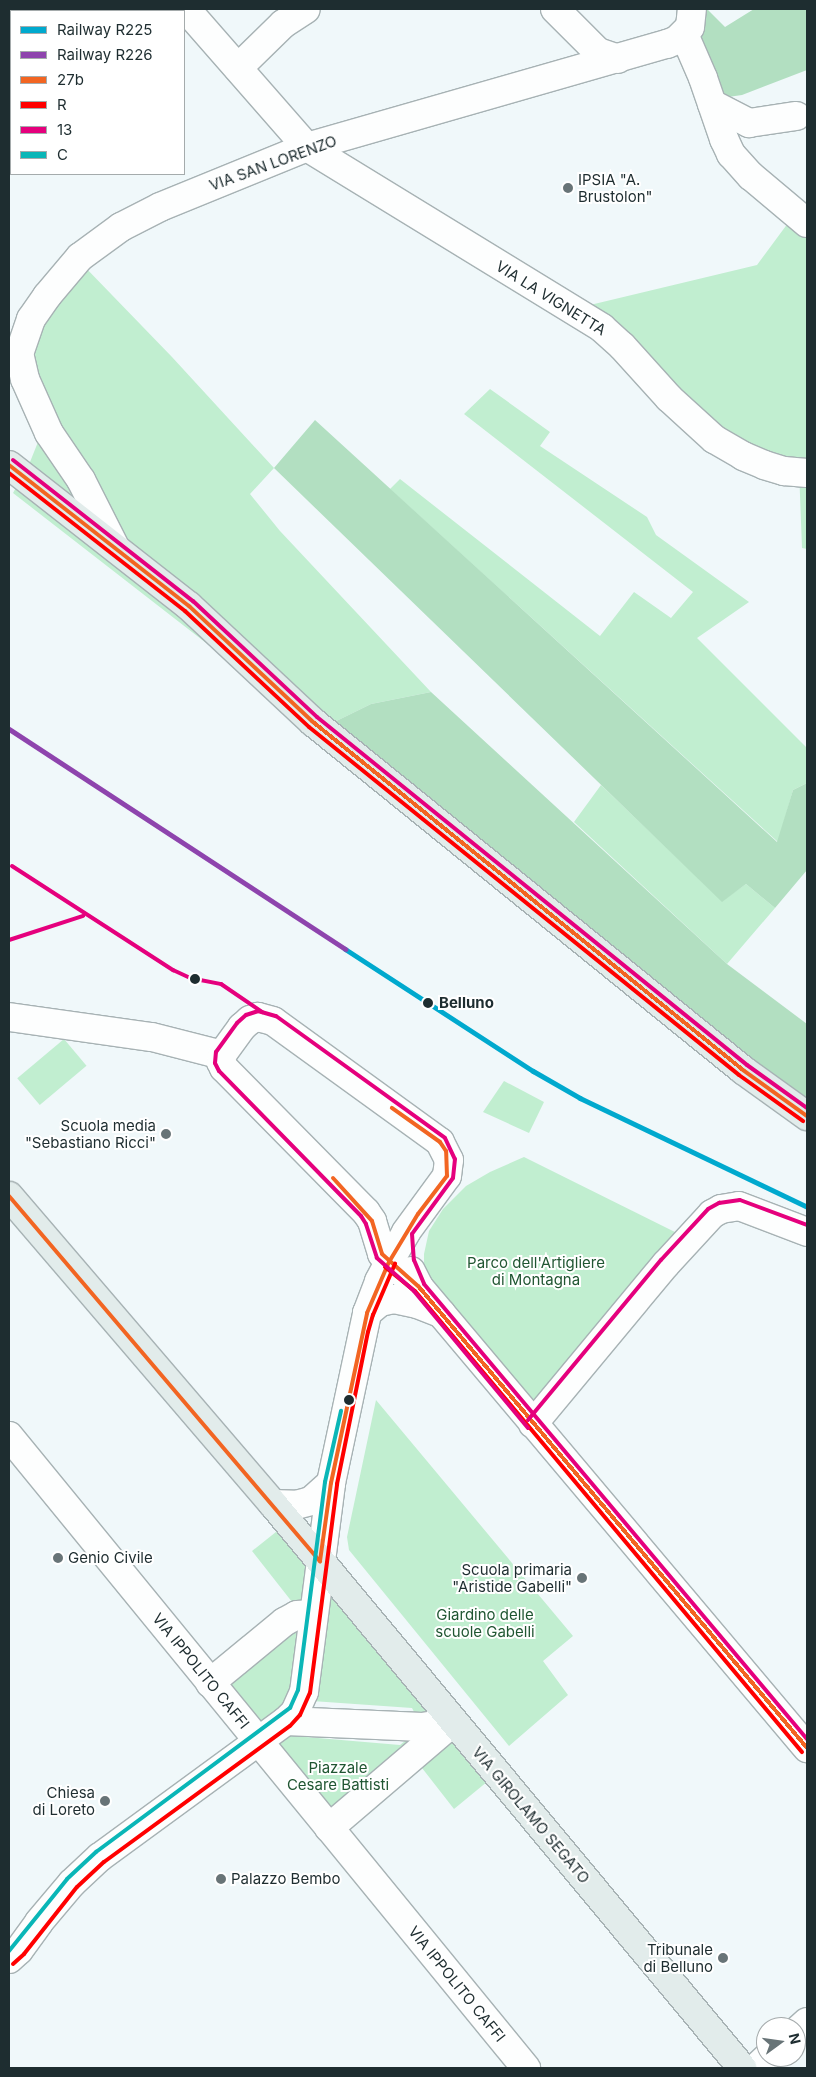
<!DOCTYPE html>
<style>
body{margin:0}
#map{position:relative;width:816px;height:2077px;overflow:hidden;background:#f0f8fa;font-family:Inter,sans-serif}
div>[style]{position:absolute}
.green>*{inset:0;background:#c1eed0;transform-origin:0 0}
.forest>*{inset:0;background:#b2dfc1}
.roads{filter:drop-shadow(1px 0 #a7b2b4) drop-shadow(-1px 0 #a7b2b4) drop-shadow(0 1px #a7b2b4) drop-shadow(0 -1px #a7b2b4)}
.minor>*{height:28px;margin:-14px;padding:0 14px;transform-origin:14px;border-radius:14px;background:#fdfefe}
.major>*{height:28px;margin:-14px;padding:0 14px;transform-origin:14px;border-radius:14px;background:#e2eceb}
.bus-1>*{height:4px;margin:-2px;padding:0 2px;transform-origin:2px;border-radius:2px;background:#f26522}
.bus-2>*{height:4px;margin:-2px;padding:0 2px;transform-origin:2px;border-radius:2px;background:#f00}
.bus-3>*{height:4px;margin:-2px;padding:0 2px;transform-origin:2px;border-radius:2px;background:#e5007d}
.bus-4>*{height:4px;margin:-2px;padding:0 2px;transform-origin:2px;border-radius:2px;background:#0ab6b7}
.rail-1>*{height:5px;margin:-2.5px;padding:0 2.5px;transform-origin:2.5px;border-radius:2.5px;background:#00a9ce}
.rail-2>*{height:5px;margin:-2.5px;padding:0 2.5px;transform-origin:2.5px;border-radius:2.5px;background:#8e44ad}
.dots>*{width:14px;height:14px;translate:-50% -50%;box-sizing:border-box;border:2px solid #fff;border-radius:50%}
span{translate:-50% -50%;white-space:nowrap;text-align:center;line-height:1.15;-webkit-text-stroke:4px #fff;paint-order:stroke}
.street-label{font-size:15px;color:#1e2d30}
.poi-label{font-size:15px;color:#1e2d30}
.left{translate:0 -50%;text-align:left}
.right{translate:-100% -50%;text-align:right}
.stop-label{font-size:15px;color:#1e2d30;font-weight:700}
.park-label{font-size:15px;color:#205632}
.frame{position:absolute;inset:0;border:10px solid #1e2d30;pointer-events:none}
.legend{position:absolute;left:10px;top:10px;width:175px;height:165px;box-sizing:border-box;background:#fff;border:1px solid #a5abac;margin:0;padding:6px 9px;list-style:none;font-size:15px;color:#1e2d30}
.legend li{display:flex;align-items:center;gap:10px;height:25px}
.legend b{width:25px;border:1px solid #a5abac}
.north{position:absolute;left:756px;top:2017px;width:50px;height:50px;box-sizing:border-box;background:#fff;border:1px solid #a5abac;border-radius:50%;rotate:76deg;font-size:14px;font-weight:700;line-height:20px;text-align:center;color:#1e2d30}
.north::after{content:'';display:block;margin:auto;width:18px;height:22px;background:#687477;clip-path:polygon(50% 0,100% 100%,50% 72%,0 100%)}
</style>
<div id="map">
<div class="green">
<div style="clip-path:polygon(791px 219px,807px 233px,807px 549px,802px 548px,799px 469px,721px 440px,590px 305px,757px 265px)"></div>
<div style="clip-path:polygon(82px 264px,172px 357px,274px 468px,250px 494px,280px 531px,431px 692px,371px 704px,318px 730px,13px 493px,30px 462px,52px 407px,26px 343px)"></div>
<div style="clip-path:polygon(490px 389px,550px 432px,540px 446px,647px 517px,656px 535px,749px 602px,697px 638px,807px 748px,807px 783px,793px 790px,778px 842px,390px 489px,400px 479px,600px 636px,634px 592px,671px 618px,693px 592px,464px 414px)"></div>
<div style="clip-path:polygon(601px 785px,722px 901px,746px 884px,775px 908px,727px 964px,574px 822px)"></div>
<div style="left:64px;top:1039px;width:35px;height:61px;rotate:50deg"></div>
<div style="clip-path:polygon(504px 1081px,544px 1102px,529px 1133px,483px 1112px)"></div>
<div style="clip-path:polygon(524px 1157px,687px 1238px,537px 1423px,424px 1281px,424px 1254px,429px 1231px,443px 1209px,466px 1186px,490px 1172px)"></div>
<div style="clip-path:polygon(376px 1400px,573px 1636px,543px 1661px,568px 1695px,509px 1746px,349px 1550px,347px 1537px)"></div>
<div style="clip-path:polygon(evenodd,291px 1520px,499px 1772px,454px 1809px,415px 1759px,334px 1828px,229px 1686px,283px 1637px,296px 1607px,252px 1551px,291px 1520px,312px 1701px,412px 1708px,422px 1727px,400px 1745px,306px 1737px,320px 1721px,312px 1701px)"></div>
</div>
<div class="forest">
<div style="clip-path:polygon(695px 9px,707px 9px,725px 27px,754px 9px,807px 9px,807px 70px,742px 95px,707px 100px)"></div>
<div style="clip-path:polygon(315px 420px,777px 842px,793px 790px,807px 783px,807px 870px,775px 908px,746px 884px,722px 902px,274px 468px)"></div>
<div style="clip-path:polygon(431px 692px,727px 964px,807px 1024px,807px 1131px,793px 1124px,318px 730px,371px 704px)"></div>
</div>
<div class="roads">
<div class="minor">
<div style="left:186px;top:9px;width:184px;rotate:48.8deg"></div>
<div style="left:307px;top:147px;width:346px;rotate:31.5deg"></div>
<div style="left:602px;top:328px;width:27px;rotate:42deg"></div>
<div style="left:622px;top:346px;width:70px;rotate:47.9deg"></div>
<div style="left:669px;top:398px;width:61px;rotate:42.3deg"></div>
<div style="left:714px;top:439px;width:34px;rotate:30deg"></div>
<div style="left:743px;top:456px;width:23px;rotate:23deg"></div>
<div style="left:764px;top:465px;width:21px;rotate:17deg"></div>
<div style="left:784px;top:471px;width:23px;rotate:5deg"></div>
<div style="left:555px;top:9px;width:61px;rotate:45deg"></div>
<div style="left:598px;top:52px;width:21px;rotate:19deg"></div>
<div style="left:684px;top:34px;width:48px;rotate:66.6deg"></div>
<div style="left:703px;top:78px;width:65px;rotate:71deg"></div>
<div style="left:724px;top:139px;width:17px;rotate:65deg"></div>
<div style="left:731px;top:154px;width:30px;rotate:48deg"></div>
<div style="left:751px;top:176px;width:73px;rotate:40deg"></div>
<div style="left:238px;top:68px;width:63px;rotate:-44.4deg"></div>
<div style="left:283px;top:24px;width:27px;rotate:-33deg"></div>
<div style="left:712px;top:104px;width:42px;rotate:27.2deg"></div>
<div style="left:749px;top:123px;width:48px;rotate:-8.5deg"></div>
<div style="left:115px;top:547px;width:75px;rotate:-116.9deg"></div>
<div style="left:81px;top:480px;width:57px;rotate:-124.2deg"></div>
<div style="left:49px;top:433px;width:59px;rotate:-114deg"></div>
<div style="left:25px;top:379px;width:26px;rotate:-103deg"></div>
<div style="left:19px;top:354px;width:37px;rotate:-71deg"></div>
<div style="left:31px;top:319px;width:28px;rotate:-55deg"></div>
<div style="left:47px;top:296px;width:51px;rotate:-49.8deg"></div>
<div style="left:80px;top:257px;width:51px;rotate:-36.2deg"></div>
<div style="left:121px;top:227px;width:44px;rotate:-27.1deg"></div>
<div style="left:160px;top:207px;width:159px;rotate:-22.2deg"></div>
<div style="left:307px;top:147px;width:374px;rotate:-16deg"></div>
<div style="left:667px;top:44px;width:11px;rotate:-22deg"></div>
<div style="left:677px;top:40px;width:18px;rotate:-45deg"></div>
<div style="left:690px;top:27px;width:18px;rotate:-84deg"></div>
<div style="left:9px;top:1017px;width:144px;rotate:8deg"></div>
<div style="left:152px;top:1037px;width:72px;rotate:14.4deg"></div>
<div style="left:411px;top:1271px;width:18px;rotate:63deg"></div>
<div style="left:419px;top:1287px;width:603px;rotate:49.91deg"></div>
<div style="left:367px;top:1313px;width:17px;rotate:-40deg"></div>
<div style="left:380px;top:1302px;width:14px;rotate:-12deg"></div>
<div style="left:394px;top:1299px;width:24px;rotate:12deg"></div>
<div style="left:417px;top:1304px;width:26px;rotate:21deg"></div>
<div style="left:533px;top:1424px;width:208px;rotate:-50.3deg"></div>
<div style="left:666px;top:1264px;width:68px;rotate:-47.4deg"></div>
<div style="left:712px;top:1214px;width:10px;rotate:-29deg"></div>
<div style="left:721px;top:1209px;width:18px;rotate:-9deg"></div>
<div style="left:739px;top:1206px;width:73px;rotate:20.9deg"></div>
<div style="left:9px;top:1436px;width:817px;rotate:50.72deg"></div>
<div style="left:273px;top:1504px;width:23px;rotate:2deg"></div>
<div style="left:296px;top:1505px;width:16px;rotate:-15deg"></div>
<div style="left:311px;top:1501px;width:27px;rotate:-42deg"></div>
<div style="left:210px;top:1683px;width:96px;rotate:-39.5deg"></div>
<div style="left:284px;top:1622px;width:15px;rotate:-28deg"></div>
<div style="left:297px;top:1615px;width:16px;rotate:-4deg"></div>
<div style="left:286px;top:1721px;width:136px;rotate:2.5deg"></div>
<div style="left:422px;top:1727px;width:31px;rotate:-9deg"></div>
<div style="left:329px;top:1828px;width:162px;rotate:-40.5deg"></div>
<div style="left:9px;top:1959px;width:13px;rotate:-42deg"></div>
<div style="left:19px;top:1950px;width:34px;rotate:-54deg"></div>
<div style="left:39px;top:1922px;width:51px;rotate:-49.8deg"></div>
<div style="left:72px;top:1883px;width:38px;rotate:-43deg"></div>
<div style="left:100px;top:1857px;width:230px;rotate:-36.2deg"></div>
<div style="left:286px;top:1721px;width:13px;rotate:-45deg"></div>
<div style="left:295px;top:1712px;width:22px;rotate:-66deg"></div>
<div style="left:304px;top:1692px;width:211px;rotate:-82.6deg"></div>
<div style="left:331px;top:1483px;width:174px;rotate:-78deg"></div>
<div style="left:367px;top:1313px;width:34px;rotate:-69deg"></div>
<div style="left:379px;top:1281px;width:21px;rotate:-62deg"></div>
<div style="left:389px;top:1262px;width:34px;rotate:-60deg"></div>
<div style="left:406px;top:1232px;width:69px;rotate:-53.8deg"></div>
<div style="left:447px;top:1176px;width:16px;rotate:-83deg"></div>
<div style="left:449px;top:1160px;width:20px;rotate:-117deg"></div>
<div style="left:440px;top:1142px;width:206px;rotate:-144.1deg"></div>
<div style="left:273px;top:1021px;width:16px;rotate:-165deg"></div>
<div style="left:258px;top:1017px;width:9px;rotate:159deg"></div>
<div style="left:250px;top:1020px;width:11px;rotate:139deg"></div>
<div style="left:242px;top:1027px;width:34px;rotate:126deg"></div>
<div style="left:222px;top:1055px;width:7px;rotate:98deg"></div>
<div style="left:221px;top:1062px;width:7px;rotate:63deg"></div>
<div style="left:224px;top:1068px;width:202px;rotate:45.4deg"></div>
<div style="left:366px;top:1212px;width:11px;rotate:56deg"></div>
<div style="left:372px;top:1221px;width:34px;rotate:73deg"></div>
<div style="left:382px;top:1254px;width:11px;rotate:49deg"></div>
<div style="left:389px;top:1262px;width:39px;rotate:40deg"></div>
<div style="left:796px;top:2032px;width:15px;rotate:-42deg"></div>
<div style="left:756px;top:2068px;width:16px;rotate:-43deg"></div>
</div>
<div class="major">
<div style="left:9px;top:465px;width:229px;rotate:38.1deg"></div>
<div style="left:189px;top:606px;width:170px;rotate:43.1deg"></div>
<div style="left:313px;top:722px;width:553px;rotate:38.98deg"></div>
<div style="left:743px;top:1070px;width:79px;rotate:35.7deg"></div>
<div style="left:9px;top:1196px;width:406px;rotate:49.4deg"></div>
<div style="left:273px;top:1504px;width:734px;rotate:50.25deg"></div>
</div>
</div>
<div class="bus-1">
<div style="left:9px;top:465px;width:229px;rotate:38.1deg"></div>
<div style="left:189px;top:606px;width:170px;rotate:43.1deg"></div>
<div style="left:313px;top:722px;width:553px;rotate:38.98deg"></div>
<div style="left:743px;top:1070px;width:79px;rotate:35.7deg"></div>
<div style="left:333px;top:1178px;width:58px;rotate:47.8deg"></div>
<div style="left:372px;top:1221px;width:34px;rotate:73deg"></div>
<div style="left:382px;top:1254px;width:50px;rotate:41.7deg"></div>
<div style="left:419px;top:1287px;width:603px;rotate:49.91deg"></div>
<div style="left:9px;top:1196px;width:480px;rotate:49.6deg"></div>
<div style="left:320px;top:1561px;width:79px;rotate:-82deg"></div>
<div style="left:331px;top:1483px;width:174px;rotate:-78deg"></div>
<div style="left:367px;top:1313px;width:56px;rotate:-66.7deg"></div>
<div style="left:389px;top:1262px;width:56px;rotate:-58.9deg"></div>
<div style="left:418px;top:1214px;width:48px;rotate:-52.7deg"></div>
<div style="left:447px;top:1176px;width:25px;rotate:-92deg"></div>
<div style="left:446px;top:1151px;width:11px;rotate:-124deg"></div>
<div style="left:440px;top:1142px;width:59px;rotate:-144.7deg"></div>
</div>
<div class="bus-2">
<div style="left:9px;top:473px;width:224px;rotate:38.1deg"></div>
<div style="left:185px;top:611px;width:170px;rotate:43.1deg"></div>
<div style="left:309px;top:727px;width:553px;rotate:38.98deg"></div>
<div style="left:739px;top:1075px;width:79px;rotate:35.7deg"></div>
<div style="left:385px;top:1267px;width:38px;rotate:39deg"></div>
<div style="left:415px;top:1291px;width:602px;rotate:49.99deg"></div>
<div style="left:13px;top:1964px;width:15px;rotate:-42deg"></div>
<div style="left:24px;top:1954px;width:85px;rotate:-51.7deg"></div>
<div style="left:77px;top:1887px;width:37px;rotate:-43deg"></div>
<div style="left:104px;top:1862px;width:230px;rotate:-36.2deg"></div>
<div style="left:290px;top:1726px;width:15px;rotate:-48deg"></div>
<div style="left:300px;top:1715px;width:24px;rotate:-66deg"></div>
<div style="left:310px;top:1693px;width:211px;rotate:-82.6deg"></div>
<div style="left:337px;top:1484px;width:155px;rotate:-78.5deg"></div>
<div style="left:368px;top:1332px;width:18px;rotate:-74deg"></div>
<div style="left:373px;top:1315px;width:56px;rotate:-66.7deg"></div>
</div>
<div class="bus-3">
<div style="left:13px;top:460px;width:229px;rotate:38.1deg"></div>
<div style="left:193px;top:601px;width:170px;rotate:43.1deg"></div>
<div style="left:317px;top:717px;width:553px;rotate:38.98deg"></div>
<div style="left:747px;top:1065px;width:74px;rotate:35.6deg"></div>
<div style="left:12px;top:866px;width:192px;rotate:32.9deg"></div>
<div style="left:173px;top:970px;width:19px;rotate:25deg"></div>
<div style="left:190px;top:978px;width:32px;rotate:11deg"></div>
<div style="left:221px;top:984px;width:50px;rotate:34.3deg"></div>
<div style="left:9px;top:940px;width:78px;rotate:-18deg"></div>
<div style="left:528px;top:1420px;width:208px;rotate:-50.3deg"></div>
<div style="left:661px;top:1260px;width:69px;rotate:-47.3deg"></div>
<div style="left:708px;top:1209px;width:13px;rotate:-29deg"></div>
<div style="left:719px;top:1203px;width:21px;rotate:-8deg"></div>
<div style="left:740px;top:1200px;width:72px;rotate:20.5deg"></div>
<div style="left:528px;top:1428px;width:178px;rotate:-129.8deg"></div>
<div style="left:414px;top:1291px;width:50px;rotate:-138.3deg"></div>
<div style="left:377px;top:1258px;width:36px;rotate:-108deg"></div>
<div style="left:366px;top:1224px;width:9px;rotate:-122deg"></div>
<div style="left:361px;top:1216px;width:203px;rotate:-134.4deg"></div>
<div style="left:219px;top:1071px;width:9px;rotate:-117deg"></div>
<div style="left:215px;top:1063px;width:11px;rotate:-85deg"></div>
<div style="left:216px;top:1052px;width:36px;rotate:-54deg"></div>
<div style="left:237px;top:1023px;width:12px;rotate:-42deg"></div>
<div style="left:246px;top:1015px;width:13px;rotate:-18deg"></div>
<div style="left:258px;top:1011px;width:19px;rotate:16deg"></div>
<div style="left:276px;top:1016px;width:208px;rotate:35.8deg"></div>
<div style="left:445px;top:1138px;width:23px;rotate:65deg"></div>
<div style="left:455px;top:1159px;width:19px;rotate:96deg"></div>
<div style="left:453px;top:1178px;width:69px;rotate:126.2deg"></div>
<div style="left:412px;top:1234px;width:26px;rotate:86deg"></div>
<div style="left:414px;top:1260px;width:26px;rotate:67deg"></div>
<div style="left:424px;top:1284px;width:595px;rotate:49.91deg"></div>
</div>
<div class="bus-4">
<div style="left:9px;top:1951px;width:92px;rotate:-51.1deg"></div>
<div style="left:67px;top:1879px;width:40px;rotate:-43deg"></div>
<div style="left:96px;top:1852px;width:242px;rotate:-36.6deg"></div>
<div style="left:290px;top:1708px;width:20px;rotate:-66deg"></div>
<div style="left:298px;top:1690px;width:210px;rotate:-82.6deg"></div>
<div style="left:325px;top:1482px;width:73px;rotate:-77.3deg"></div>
</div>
<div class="rail-1">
<div style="left:345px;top:949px;width:224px;rotate:33deg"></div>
<div style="left:533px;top:1071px;width:54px;rotate:29.9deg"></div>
<div style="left:580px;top:1098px;width:252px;rotate:25.6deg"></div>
</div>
<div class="rail-2">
<div style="left:9px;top:729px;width:402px;rotate:33.2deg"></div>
</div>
<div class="dots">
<div style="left:568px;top:188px;background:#687477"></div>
<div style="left:195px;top:979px;background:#1e2d30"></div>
<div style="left:428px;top:1003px;background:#1e2d30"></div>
<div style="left:166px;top:1134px;background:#687477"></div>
<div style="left:349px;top:1400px;background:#1e2d30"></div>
<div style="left:58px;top:1558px;background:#687477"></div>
<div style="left:582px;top:1578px;background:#687477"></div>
<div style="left:105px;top:1801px;background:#687477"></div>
<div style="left:221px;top:1879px;background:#687477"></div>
<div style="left:723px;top:1958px;background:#687477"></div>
</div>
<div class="street-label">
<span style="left:273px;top:163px;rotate:-20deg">VIA SAN LORENZO</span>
<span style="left:551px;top:298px;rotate:32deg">VIA LA VIGNETTA</span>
<span style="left:201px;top:1671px;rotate:51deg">VIA IPPOLITO CAFFI</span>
<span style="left:531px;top:1815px;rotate:50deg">VIA GIROLAMO SEGATO</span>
<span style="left:457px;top:1984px;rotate:51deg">VIA IPPOLITO CAFFI</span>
</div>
<div class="poi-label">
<span class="left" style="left:578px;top:188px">IPSIA "A.<br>Brustolon"</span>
<span class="right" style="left:156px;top:1134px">Scuola media<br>"Sebastiano Ricci"</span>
<span class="left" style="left:68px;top:1558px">Genio Civile</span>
<span class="right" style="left:572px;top:1578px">Scuola primaria<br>"Aristide Gabelli"</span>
<span class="right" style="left:95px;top:1801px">Chiesa<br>di Loreto</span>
<span class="left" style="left:231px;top:1879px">Palazzo Bembo</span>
<span class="right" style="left:713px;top:1958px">Tribunale<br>di Belluno</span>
</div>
<div class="stop-label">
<span class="left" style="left:439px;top:1003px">Belluno</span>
</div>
<div class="park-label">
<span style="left:536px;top:1271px">Parco dell'Artigliere<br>di Montagna</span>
<span style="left:485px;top:1623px">Giardino delle<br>scuole Gabelli</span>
<span style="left:338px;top:1776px">Piazzale<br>Cesare Battisti</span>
</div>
<div class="frame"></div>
<ul class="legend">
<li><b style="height:6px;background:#00a9ce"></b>Railway R225</li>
<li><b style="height:6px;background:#8e44ad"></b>Railway R226</li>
<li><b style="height:6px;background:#f26522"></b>27b</li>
<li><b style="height:6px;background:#f00"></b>R</li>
<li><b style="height:6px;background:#e5007d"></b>13</li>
<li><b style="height:6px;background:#0ab6b7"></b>C</li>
</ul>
<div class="north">N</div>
</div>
